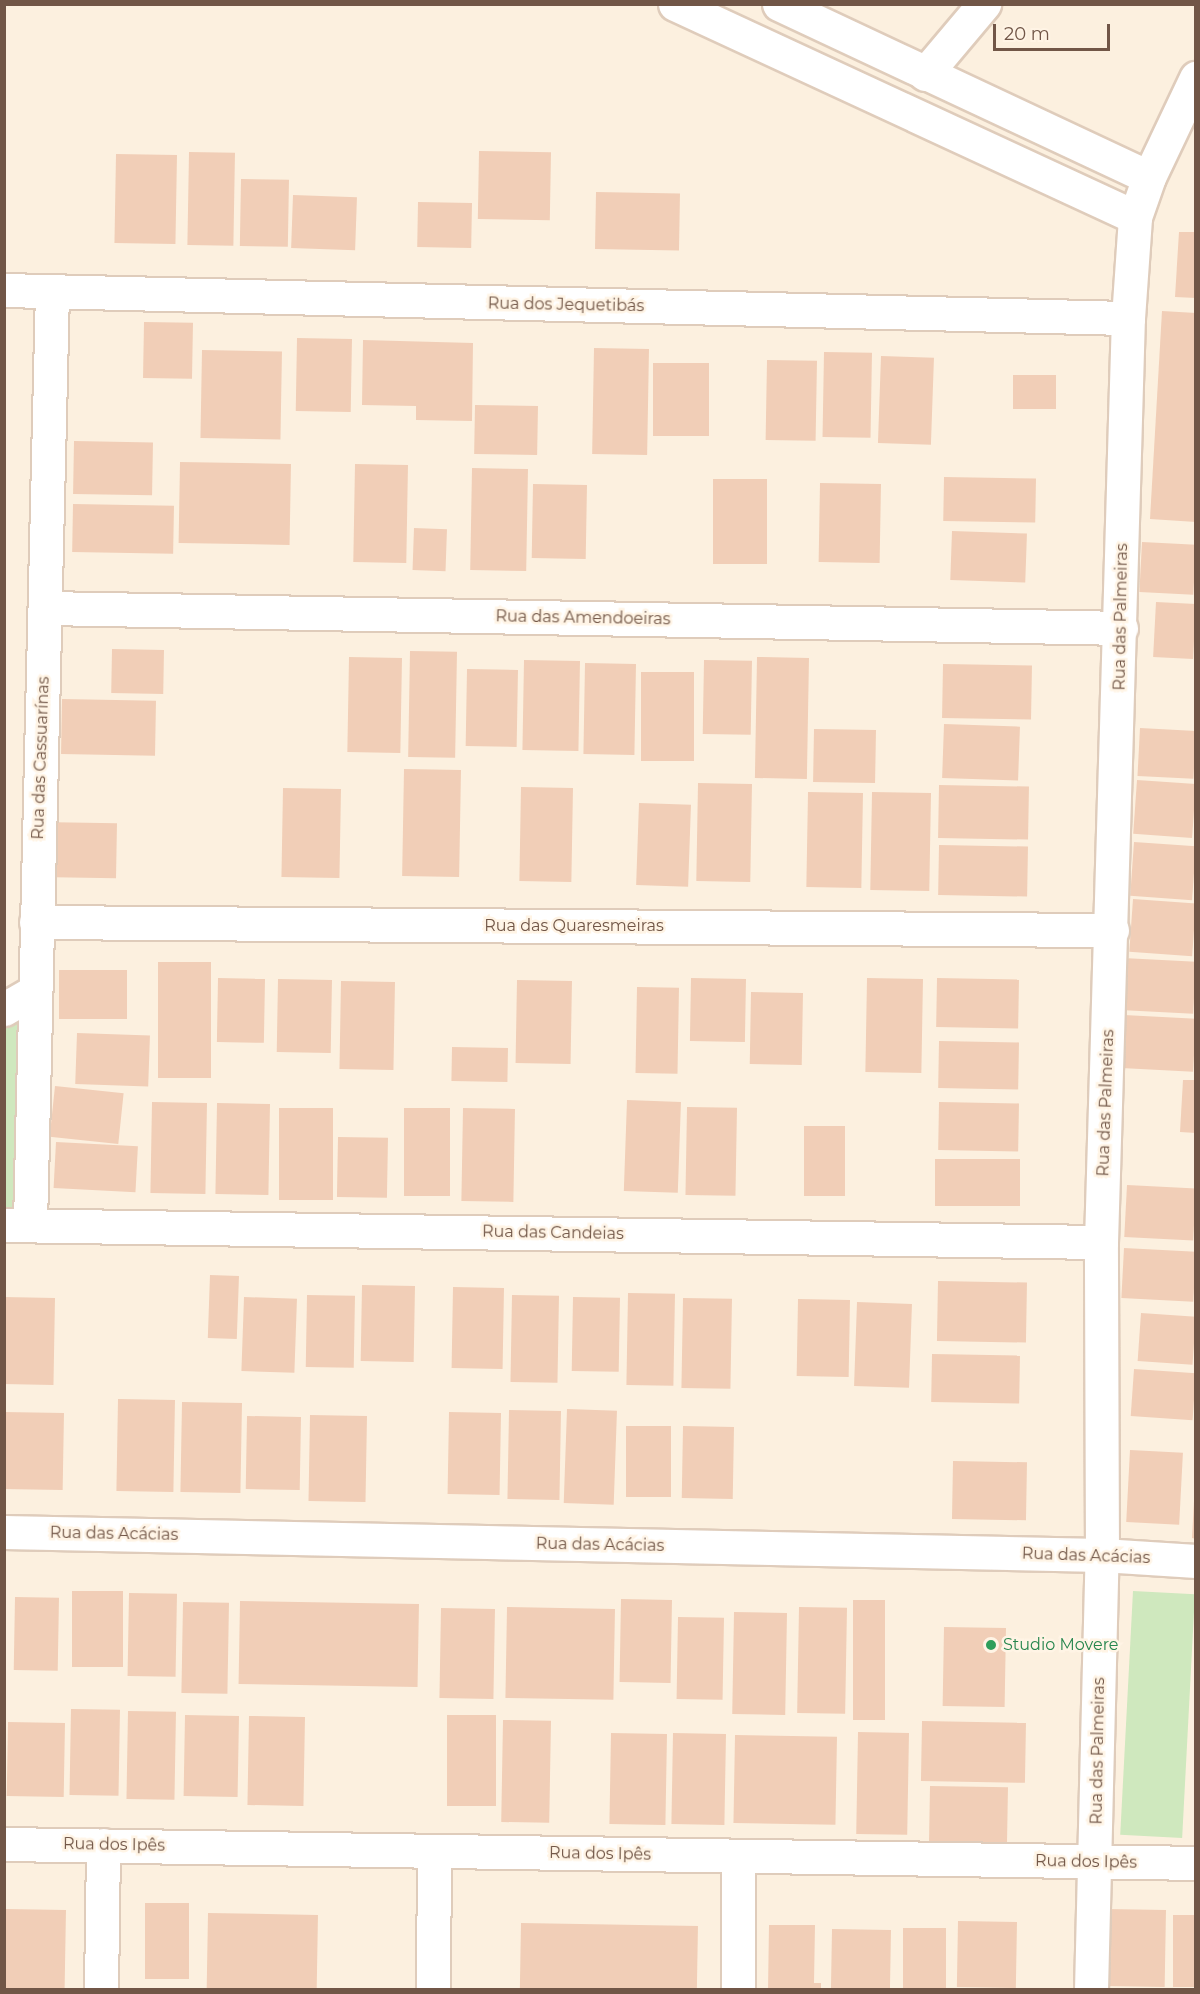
<!DOCTYPE html>
<meta charset="utf-8">
<style>
body{margin:0}
#map{position:relative;width:1200px;height:1994px;overflow:hidden;background:#fcf0df;font-family:Montserrat,sans-serif}
div>[style]{position:absolute}
.green>*{inset:0;background:#cfe8be;transform-origin:0 0}
.building>*{inset:0;background:#f1ceb7;transform-origin:0 0}
.roads{filter:drop-shadow(2px 0 #dfccbb) drop-shadow(-2px 0 #dfccbb) drop-shadow(0 2px #dfccbb) drop-shadow(0 -2px #dfccbb)}
.minor>*{height:33px;margin:-16.5px;padding:0 16.5px;transform-origin:16.5px;border-radius:16.5px;background:#fff}
.dots>*{width:16px;height:16px;translate:-50% -50%;box-sizing:border-box;border:3px solid #fff4e5;border-radius:50%}
span{translate:-50% -50%;white-space:nowrap;text-align:center;line-height:1.15;-webkit-text-stroke:5px #fff4e5;paint-order:stroke}
.street-label{font-size:16px;color:#715647}
.leisure-label{font-size:16px;color:#27864d}
.left{translate:0 -50%;text-align:left}
.frame{position:absolute;inset:0;border:6px solid #715647;pointer-events:none}
.scale{position:absolute;left:993px;top:24px;width:117px;height:27px;box-sizing:border-box;border:3px solid #715647;border-top:0;padding-left:8px;font-size:18px;line-height:21px;white-space:nowrap;color:#715647;-webkit-text-stroke:4px #fff4e5;paint-order:stroke}
</style>
<div id="map">
<div class="green">
<div style="clip-path:polygon(21px 1012px,15px 1210px,5px 1211px,5px 1022px)"></div>
<div style="left:1133px;top:1591px;width:62px;height:244px;rotate:3deg"></div>
</div>
<div class="building">
<div style="left:479px;top:151px;width:72px;height:68px;rotate:1deg"></div>
<div style="left:189px;top:152px;width:46px;height:93px;rotate:1deg"></div>
<div style="left:116px;top:154px;width:61px;height:89px;rotate:1deg"></div>
<div style="left:241px;top:179px;width:48px;height:67px;rotate:1deg"></div>
<div style="left:596px;top:192px;width:84px;height:57px;rotate:1deg"></div>
<div style="left:293px;top:195px;width:64px;height:53px;rotate:2deg"></div>
<div style="left:418px;top:202px;width:54px;height:45px;rotate:1deg"></div>
<div style="clip-path:polygon(1179px 232px,1196px 232px,1196px 298px,1175px 297px)"></div>
<div style="clip-path:polygon(1162px 311px,1196px 313px,1196px 522px,1150px 519px)"></div>
<div style="left:144px;top:322px;width:49px;height:56px;rotate:1deg"></div>
<div style="left:297px;top:338px;width:55px;height:73px;rotate:1deg"></div>
<div style="clip-path:polygon(363px 340px,473px 343px,472px 421px,416px 420px,416px 406px,362px 405px)"></div>
<div style="left:594px;top:348px;width:55px;height:106px;rotate:1deg"></div>
<div style="left:202px;top:350px;width:80px;height:88px;rotate:1deg"></div>
<div style="left:824px;top:352px;width:48px;height:85px;rotate:1deg"></div>
<div style="left:881px;top:356px;width:53px;height:87px;rotate:2deg"></div>
<div style="left:767px;top:360px;width:50px;height:80px;rotate:1deg"></div>
<div style="left:653px;top:363px;width:56px;height:73px"></div>
<div style="left:1013px;top:375px;width:43px;height:34px"></div>
<div style="left:475px;top:405px;width:63px;height:49px;rotate:1deg"></div>
<div style="left:74px;top:441px;width:79px;height:53px;rotate:1deg"></div>
<div style="left:180px;top:462px;width:111px;height:81px;rotate:1deg"></div>
<div style="left:355px;top:464px;width:53px;height:98px;rotate:1deg"></div>
<div style="left:472px;top:468px;width:56px;height:102px;rotate:1deg"></div>
<div style="left:944px;top:477px;width:92px;height:44px;rotate:1deg"></div>
<div style="left:713px;top:479px;width:54px;height:85px"></div>
<div style="left:820px;top:483px;width:61px;height:79px;rotate:1deg"></div>
<div style="left:533px;top:484px;width:54px;height:74px;rotate:1deg"></div>
<div style="left:73px;top:504px;width:101px;height:48px;rotate:1deg"></div>
<div style="left:414px;top:528px;width:33px;height:42px;rotate:2deg"></div>
<div style="left:952px;top:531px;width:75px;height:49px;rotate:2deg"></div>
<div style="left:1142px;top:542px;width:54px;height:50px;rotate:3deg"></div>
<div style="left:1156px;top:602px;width:40px;height:55px;rotate:3deg"></div>
<div style="left:112px;top:649px;width:52px;height:44px;rotate:1deg"></div>
<div style="left:410px;top:651px;width:47px;height:106px;rotate:1deg"></div>
<div style="left:349px;top:657px;width:53px;height:95px;rotate:1deg"></div>
<div style="left:757px;top:657px;width:52px;height:121px;rotate:1deg"></div>
<div style="left:524px;top:660px;width:56px;height:90px;rotate:1deg"></div>
<div style="left:704px;top:660px;width:48px;height:74px;rotate:1deg"></div>
<div style="left:585px;top:663px;width:51px;height:91px;rotate:1deg"></div>
<div style="left:943px;top:664px;width:89px;height:54px;rotate:1deg"></div>
<div style="left:467px;top:669px;width:51px;height:77px;rotate:1deg"></div>
<div style="left:641px;top:672px;width:53px;height:89px"></div>
<div style="left:62px;top:699px;width:94px;height:55px;rotate:1deg"></div>
<div style="left:944px;top:724px;width:76px;height:54px;rotate:2deg"></div>
<div style="left:1140px;top:728px;width:56px;height:48px;rotate:3deg"></div>
<div style="left:814px;top:729px;width:62px;height:53px;rotate:1deg"></div>
<div style="left:404px;top:769px;width:57px;height:107px;rotate:1deg"></div>
<div style="left:1137px;top:780px;width:59px;height:54px;rotate:4deg"></div>
<div style="left:698px;top:783px;width:54px;height:98px;rotate:1deg"></div>
<div style="left:939px;top:785px;width:90px;height:53px;rotate:1deg"></div>
<div style="left:521px;top:787px;width:52px;height:94px;rotate:1deg"></div>
<div style="left:283px;top:788px;width:58px;height:89px;rotate:1deg"></div>
<div style="left:808px;top:792px;width:55px;height:95px;rotate:1deg"></div>
<div style="left:872px;top:792px;width:59px;height:98px;rotate:1deg"></div>
<div style="left:639px;top:803px;width:52px;height:82px;rotate:2deg"></div>
<div style="left:40px;top:822px;width:77px;height:55px;rotate:1deg"></div>
<div style="left:1134px;top:842px;width:62px;height:54px;rotate:4deg"></div>
<div style="left:939px;top:845px;width:89px;height:50px;rotate:1deg"></div>
<div style="left:1133px;top:899px;width:63px;height:53px;rotate:4deg"></div>
<div style="left:1123px;top:958px;width:73px;height:52px;rotate:3deg"></div>
<div style="left:158px;top:962px;width:53px;height:116px"></div>
<div style="left:59px;top:970px;width:68px;height:49px"></div>
<div style="left:218px;top:978px;width:47px;height:64px;rotate:1deg"></div>
<div style="left:691px;top:978px;width:55px;height:63px;rotate:1deg"></div>
<div style="left:867px;top:978px;width:56px;height:94px;rotate:1deg"></div>
<div style="left:937px;top:978px;width:82px;height:49px;rotate:1deg"></div>
<div style="left:278px;top:979px;width:54px;height:73px;rotate:1deg"></div>
<div style="left:517px;top:980px;width:55px;height:83px;rotate:1deg"></div>
<div style="left:341px;top:981px;width:54px;height:88px;rotate:1deg"></div>
<div style="left:637px;top:987px;width:42px;height:86px;rotate:1deg"></div>
<div style="left:751px;top:992px;width:52px;height:72px;rotate:1deg"></div>
<div style="left:1124px;top:1015px;width:72px;height:53px;rotate:3deg"></div>
<div style="left:77px;top:1033px;width:73px;height:51px;rotate:2deg"></div>
<div style="left:939px;top:1041px;width:80px;height:47px;rotate:1deg"></div>
<div style="left:452px;top:1047px;width:56px;height:34px;rotate:1deg"></div>
<div style="clip-path:polygon(1183px 1080px,1196px 1080px,1196px 1133px,1180px 1132px)"></div>
<div style="left:55px;top:1086px;width:69px;height:51px;rotate:6deg"></div>
<div style="left:627px;top:1100px;width:54px;height:91px;rotate:2deg"></div>
<div style="left:152px;top:1102px;width:55px;height:91px;rotate:1deg"></div>
<div style="left:939px;top:1102px;width:80px;height:48px;rotate:1deg"></div>
<div style="left:217px;top:1103px;width:53px;height:91px;rotate:1deg"></div>
<div style="left:687px;top:1107px;width:50px;height:88px;rotate:1deg"></div>
<div style="left:279px;top:1108px;width:54px;height:92px"></div>
<div style="left:404px;top:1108px;width:46px;height:88px"></div>
<div style="left:463px;top:1108px;width:52px;height:93px;rotate:1deg"></div>
<div style="left:804px;top:1126px;width:41px;height:70px"></div>
<div style="left:338px;top:1137px;width:50px;height:60px;rotate:1deg"></div>
<div style="left:56px;top:1142px;width:82px;height:46px;rotate:3deg"></div>
<div style="left:935px;top:1159px;width:85px;height:47px"></div>
<div style="left:1127px;top:1185px;width:69px;height:52px;rotate:3deg"></div>
<div style="left:1124px;top:1248px;width:72px;height:50px;rotate:3deg"></div>
<div style="left:210px;top:1275px;width:29px;height:63px;rotate:2deg"></div>
<div style="left:938px;top:1281px;width:89px;height:60px;rotate:1deg"></div>
<div style="left:362px;top:1285px;width:53px;height:76px;rotate:1deg"></div>
<div style="left:453px;top:1287px;width:51px;height:81px;rotate:1deg"></div>
<div style="left:628px;top:1293px;width:47px;height:92px;rotate:1deg"></div>
<div style="left:307px;top:1295px;width:48px;height:72px;rotate:1deg"></div>
<div style="left:512px;top:1295px;width:47px;height:87px;rotate:1deg"></div>
<div style="left:4px;top:1297px;width:51px;height:87px;rotate:1deg"></div>
<div style="left:244px;top:1297px;width:53px;height:74px;rotate:2deg"></div>
<div style="left:573px;top:1297px;width:47px;height:74px;rotate:1deg"></div>
<div style="left:683px;top:1298px;width:49px;height:90px;rotate:1deg"></div>
<div style="left:798px;top:1299px;width:52px;height:77px;rotate:1deg"></div>
<div style="left:857px;top:1302px;width:55px;height:84px;rotate:2deg"></div>
<div style="left:1141px;top:1313px;width:55px;height:48px;rotate:4deg"></div>
<div style="left:932px;top:1354px;width:88px;height:48px;rotate:1deg"></div>
<div style="left:1134px;top:1369px;width:62px;height:47px;rotate:4deg"></div>
<div style="left:118px;top:1399px;width:57px;height:92px;rotate:1deg"></div>
<div style="left:182px;top:1402px;width:60px;height:90px;rotate:1deg"></div>
<div style="left:567px;top:1409px;width:50px;height:94px;rotate:2deg"></div>
<div style="left:509px;top:1410px;width:52px;height:89px;rotate:1deg"></div>
<div style="left:4px;top:1412px;width:60px;height:77px;rotate:1deg"></div>
<div style="left:449px;top:1412px;width:52px;height:82px;rotate:1deg"></div>
<div style="left:310px;top:1415px;width:57px;height:86px;rotate:1deg"></div>
<div style="left:247px;top:1416px;width:54px;height:73px;rotate:1deg"></div>
<div style="left:626px;top:1426px;width:45px;height:71px"></div>
<div style="left:683px;top:1426px;width:51px;height:72px;rotate:1deg"></div>
<div style="left:1130px;top:1450px;width:53px;height:72px;rotate:3deg"></div>
<div style="left:953px;top:1461px;width:74px;height:58px;rotate:1deg"></div>
<div style="clip-path:polygon(1194px 1501px,1196px 1501px,1196px 1539px,1192px 1538px)"></div>
<div style="left:72px;top:1591px;width:51px;height:76px"></div>
<div style="left:129px;top:1593px;width:48px;height:83px;rotate:1deg"></div>
<div style="left:15px;top:1597px;width:44px;height:73px;rotate:1deg"></div>
<div style="left:621px;top:1599px;width:51px;height:83px;rotate:1deg"></div>
<div style="left:853px;top:1600px;width:32px;height:120px"></div>
<div style="left:240px;top:1601px;width:179px;height:83px;rotate:1deg"></div>
<div style="left:183px;top:1602px;width:46px;height:91px;rotate:1deg"></div>
<div style="left:507px;top:1607px;width:108px;height:91px;rotate:1deg"></div>
<div style="left:799px;top:1607px;width:48px;height:106px;rotate:1deg"></div>
<div style="left:441px;top:1608px;width:54px;height:90px;rotate:1deg"></div>
<div style="left:734px;top:1612px;width:53px;height:102px;rotate:1deg"></div>
<div style="left:678px;top:1617px;width:46px;height:82px;rotate:1deg"></div>
<div style="left:944px;top:1627px;width:62px;height:79px;rotate:1deg"></div>
<div style="left:71px;top:1709px;width:49px;height:86px;rotate:1deg"></div>
<div style="left:128px;top:1711px;width:48px;height:88px;rotate:1deg"></div>
<div style="left:185px;top:1715px;width:54px;height:81px;rotate:1deg"></div>
<div style="left:447px;top:1715px;width:49px;height:91px"></div>
<div style="left:249px;top:1716px;width:56px;height:89px;rotate:1deg"></div>
<div style="left:503px;top:1720px;width:48px;height:102px;rotate:1deg"></div>
<div style="left:922px;top:1721px;width:104px;height:60px;rotate:1deg"></div>
<div style="left:8px;top:1722px;width:57px;height:74px;rotate:1deg"></div>
<div style="left:858px;top:1732px;width:51px;height:102px;rotate:1deg"></div>
<div style="left:611px;top:1733px;width:56px;height:91px;rotate:1deg"></div>
<div style="left:673px;top:1733px;width:53px;height:91px;rotate:1deg"></div>
<div style="left:735px;top:1735px;width:102px;height:88px;rotate:1deg"></div>
<div style="left:930px;top:1786px;width:78px;height:56px;rotate:1deg"></div>
<div style="left:145px;top:1903px;width:44px;height:76px"></div>
<div style="left:6px;top:1909px;width:60px;height:81px;rotate:1deg"></div>
<div style="left:1106px;top:1909px;width:60px;height:77px;rotate:1deg"></div>
<div style="left:208px;top:1913px;width:110px;height:77px;rotate:1deg"></div>
<div style="left:1173px;top:1915px;width:23px;height:72px"></div>
<div style="left:958px;top:1921px;width:59px;height:66px;rotate:1deg"></div>
<div style="left:521px;top:1923px;width:177px;height:67px;rotate:1deg"></div>
<div style="clip-path:polygon(769px 1925px,815px 1925px,814px 1983px,821px 1983px,821px 1990px,768px 1990px)"></div>
<div style="left:903px;top:1928px;width:43px;height:62px"></div>
<div style="left:832px;top:1929px;width:59px;height:61px;rotate:1deg"></div>
</div>
<div class="roads">
<div class="minor">
<div style="left:675px;top:4px;width:507px;rotate:24.85deg"></div>
<div style="left:779px;top:4px;width:408px;rotate:25.1deg"></div>
<div style="left:925px;top:74px;width:92px;rotate:-49.9deg"></div>
<div style="left:4px;top:290px;width:1124px;rotate:1.43deg"></div>
<div style="left:45px;top:608px;width:1076px;rotate:1.06deg"></div>
<div style="left:36px;top:922px;width:1076px;rotate:0.43deg"></div>
<div style="left:4px;top:1009px;width:34px;rotate:-30deg"></div>
<div style="left:30px;top:1224px;width:931px;rotate:-88.65deg"></div>
<div style="left:4px;top:1225px;width:1097px;rotate:0.89deg"></div>
<div style="left:4px;top:1532px;width:1098px;rotate:1.2deg"></div>
<div style="left:1102px;top:1555px;width:94px;rotate:3.7deg"></div>
<div style="left:4px;top:1844px;width:1192px;rotate:0.91deg"></div>
<div style="left:738px;top:1856px;width:134px;rotate:90deg"></div>
<div style="left:101px;top:1990px;width:145px;rotate:-89.2deg"></div>
<div style="left:433px;top:1990px;width:139px;rotate:-89.6deg"></div>
<div style="left:1091px;top:1990px;width:435px;rotate:-88.6deg"></div>
<div style="left:1102px;top:1555px;width:313px;rotate:-90.2deg"></div>
<div style="left:1101px;top:1242px;width:924px;rotate:-88.33deg"></div>
<div style="left:1128px;top:318px;width:101px;rotate:-86deg"></div>
<div style="left:1135px;top:217px;width:42px;rotate:-70.7deg"></div>
<div style="left:1149px;top:177px;width:110px;rotate:-64.6deg"></div>
</div>
</div>
<div class="dots">
<div style="left:991px;top:1645px;background:#2e9e5b"></div>
</div>
<div class="street-label">
<span style="left:566px;top:305px;rotate:1deg">Rua dos Jequetibás</span>
<span style="left:1121px;top:617px;rotate:-89deg">Rua das Palmeiras</span>
<span style="left:583px;top:618px;rotate:1deg">Rua das Amendoeiras</span>
<span style="left:41px;top:758px;rotate:-88deg">Rua das Cassuarínas</span>
<span style="left:574px;top:926px">Rua das Quaresmeiras</span>
<span style="left:1106px;top:1103px;rotate:-88deg">Rua das Palmeiras</span>
<span style="left:553px;top:1233px;rotate:1deg">Rua das Candeias</span>
<span style="left:114px;top:1534px;rotate:1deg">Rua das Acácias</span>
<span style="left:600px;top:1545px;rotate:1deg">Rua das Acácias</span>
<span style="left:1086px;top:1556px;rotate:2deg">Rua das Acácias</span>
<span style="left:1098px;top:1751px;rotate:-89deg">Rua das Palmeiras</span>
<span style="left:114px;top:1845px;rotate:1deg">Rua dos Ipês</span>
<span style="left:600px;top:1854px;rotate:1deg">Rua dos Ipês</span>
<span style="left:1086px;top:1862px;rotate:1deg">Rua dos Ipês</span>
</div>
<div class="leisure-label">
<span class="left" style="left:1003px;top:1645px">Studio Movere</span>
</div>
<div class="frame"></div>
<div class="scale">20 m</div>
</div>
